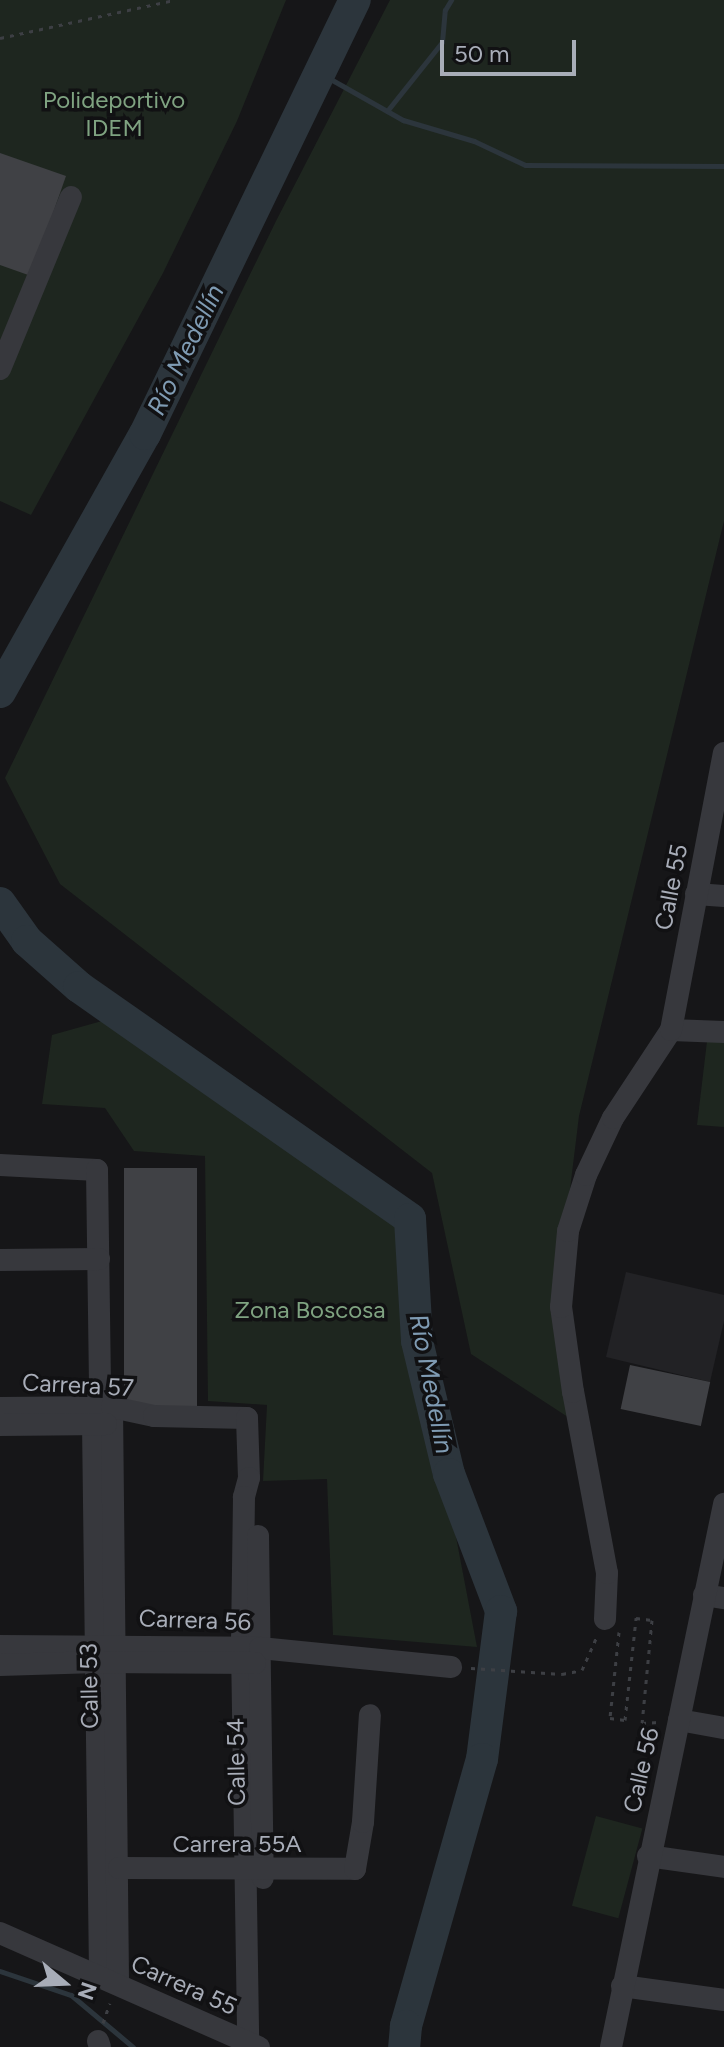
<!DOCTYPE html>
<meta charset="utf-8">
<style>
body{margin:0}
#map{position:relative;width:724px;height:2047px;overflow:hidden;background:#161618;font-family:Figtree,sans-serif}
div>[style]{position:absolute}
.built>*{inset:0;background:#222225}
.green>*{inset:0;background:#1e261f;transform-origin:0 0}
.stream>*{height:5px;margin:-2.5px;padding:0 2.5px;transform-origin:2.5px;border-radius:2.5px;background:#2c353c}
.river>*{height:32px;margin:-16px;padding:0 16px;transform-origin:16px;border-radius:16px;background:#2c353c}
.building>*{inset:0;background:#404145;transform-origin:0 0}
.path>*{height:3px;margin-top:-1.5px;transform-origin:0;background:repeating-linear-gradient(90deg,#3d3f44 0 4px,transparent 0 10px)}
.minor>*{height:22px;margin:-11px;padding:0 11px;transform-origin:11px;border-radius:11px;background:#37383d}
span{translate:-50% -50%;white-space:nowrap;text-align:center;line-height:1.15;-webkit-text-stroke:7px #111113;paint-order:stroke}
.park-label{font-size:24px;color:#7fa381}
.street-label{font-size:24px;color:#a8adb8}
.water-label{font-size:26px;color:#7f9bb3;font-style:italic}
.north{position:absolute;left:24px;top:1943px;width:80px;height:80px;-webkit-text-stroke:6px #111113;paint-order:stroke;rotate:109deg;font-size:22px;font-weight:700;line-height:32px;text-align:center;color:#a8adb8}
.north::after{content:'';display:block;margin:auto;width:28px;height:36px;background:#a8adb8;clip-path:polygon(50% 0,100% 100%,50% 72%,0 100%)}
.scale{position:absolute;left:440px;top:40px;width:136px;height:36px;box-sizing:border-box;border:4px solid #a8adb8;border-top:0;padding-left:10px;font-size:24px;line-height:28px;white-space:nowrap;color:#a8adb8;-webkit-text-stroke:6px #111113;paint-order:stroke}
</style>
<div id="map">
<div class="built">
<div style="clip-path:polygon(626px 1272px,724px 1295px,724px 1321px,710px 1382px,606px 1357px)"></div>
</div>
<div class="green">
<div style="clip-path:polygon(0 0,286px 0,237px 121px,163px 273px,31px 515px,0 501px)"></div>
<div style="clip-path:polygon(390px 0,724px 0,724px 521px,579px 1116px,556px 1303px,574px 1421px,471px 1354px,432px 1173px,60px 884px,5px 778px,276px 221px)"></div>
<div style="clip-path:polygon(102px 1021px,395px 1217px,477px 1647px,333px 1635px,327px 1479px,263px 1481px,267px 1405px,208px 1401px,205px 1156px,134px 1151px,105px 1108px,42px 1104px,52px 1035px)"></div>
<div style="clip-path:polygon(708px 1033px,724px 1035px,724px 1127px,697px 1125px)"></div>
<div style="left:596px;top:1816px;width:48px;height:93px;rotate:15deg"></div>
</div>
<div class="stream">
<div style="left:318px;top:72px;width:98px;rotate:29.5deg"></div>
<div style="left:403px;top:120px;width:74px;rotate:16.5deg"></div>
<div style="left:474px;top:141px;width:56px;rotate:25.2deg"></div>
<div style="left:525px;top:165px;width:199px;rotate:0.3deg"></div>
<div style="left:387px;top:111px;width:88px;rotate:-51.4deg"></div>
<div style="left:442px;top:42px;width:32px;rotate:-85deg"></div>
<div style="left:445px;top:10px;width:12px;rotate:-59deg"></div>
<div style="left:0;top:1971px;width:75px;rotate:18.7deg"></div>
<div style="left:71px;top:1995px;width:81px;rotate:40deg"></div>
</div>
<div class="river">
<div style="left:0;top:692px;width:296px;rotate:-60.7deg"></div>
<div style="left:145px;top:434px;width:482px;rotate:-64.2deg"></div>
<div style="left:0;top:903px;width:47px;rotate:54.6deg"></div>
<div style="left:27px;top:941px;width:69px;rotate:41.5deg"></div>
<div style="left:79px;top:987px;width:404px;rotate:35deg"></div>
<div style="left:410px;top:1219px;width:122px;rotate:86.7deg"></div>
<div style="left:417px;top:1341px;width:137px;rotate:76.5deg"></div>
<div style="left:449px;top:1474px;width:147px;rotate:69.2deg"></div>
<div style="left:501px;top:1611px;width:149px;rotate:97.3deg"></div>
<div style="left:482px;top:1759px;width:278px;rotate:105.9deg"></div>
<div style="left:406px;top:2026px;width:21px;rotate:95deg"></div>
</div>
<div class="building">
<div style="clip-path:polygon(0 153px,66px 176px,31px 276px,0 265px)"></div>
<div style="left:124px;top:1168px;width:73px;height:240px"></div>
<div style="left:630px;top:1365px;width:82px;height:45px;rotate:12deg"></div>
</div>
<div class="path">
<div style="left:0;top:38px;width:178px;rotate:-12.3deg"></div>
<div style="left:619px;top:1632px;width:86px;rotate:96deg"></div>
<div style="left:610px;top:1718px;width:15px;rotate:8deg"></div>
<div style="left:625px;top:1720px;width:103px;rotate:-83.8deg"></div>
<div style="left:636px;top:1618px;width:16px;rotate:7deg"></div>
<div style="left:652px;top:1620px;width:103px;rotate:95.5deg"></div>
<div style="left:642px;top:1723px;width:17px;rotate:-3deg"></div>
<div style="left:471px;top:1668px;width:91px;rotate:3.8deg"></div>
<div style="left:562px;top:1674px;width:20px;rotate:-11deg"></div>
<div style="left:582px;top:1670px;width:37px;rotate:-66deg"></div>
<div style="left:103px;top:2023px;width:21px;rotate:-71deg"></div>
</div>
<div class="minor">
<div style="left:0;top:369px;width:186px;rotate:-67.6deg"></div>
<div style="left:696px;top:894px;width:28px;rotate:4deg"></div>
<div style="left:671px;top:1030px;width:53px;rotate:2.2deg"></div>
<div style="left:0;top:1165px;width:97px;rotate:3deg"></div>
<div style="left:97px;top:1170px;width:220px;rotate:89.2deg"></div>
<div style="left:100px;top:1390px;width:19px;rotate:111deg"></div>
<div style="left:93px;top:1408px;width:16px;rotate:90deg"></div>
<div style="left:93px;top:1424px;width:553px;rotate:89.27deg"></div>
<div style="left:0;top:1260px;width:99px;rotate:-0.6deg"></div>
<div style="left:104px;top:1396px;width:14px;rotate:54deg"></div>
<div style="left:112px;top:1407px;width:577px;rotate:89.4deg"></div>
<div style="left:0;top:1408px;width:112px;rotate:-0.5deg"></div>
<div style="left:112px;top:1407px;width:43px;rotate:12.1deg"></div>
<div style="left:154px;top:1416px;width:93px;rotate:1.2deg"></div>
<div style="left:247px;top:1418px;width:60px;rotate:88.1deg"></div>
<div style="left:249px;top:1478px;width:20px;rotate:105deg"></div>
<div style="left:244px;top:1497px;width:150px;rotate:90.8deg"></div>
<div style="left:242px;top:1647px;width:395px;rotate:89.1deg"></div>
<div style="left:0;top:1425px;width:106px;rotate:-0.5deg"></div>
<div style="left:258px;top:1536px;width:342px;rotate:89.2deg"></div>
<div style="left:704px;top:1595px;width:20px;rotate:9deg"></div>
<div style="left:605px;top:1619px;width:46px;rotate:-87.5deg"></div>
<div style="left:607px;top:1573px;width:184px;rotate:-100.6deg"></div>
<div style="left:573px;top:1392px;width:86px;rotate:-98deg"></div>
<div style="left:561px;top:1307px;width:76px;rotate:-84.7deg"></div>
<div style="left:568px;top:1231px;width:59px;rotate:-72.2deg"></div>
<div style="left:586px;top:1175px;width:63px;rotate:-64.7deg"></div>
<div style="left:613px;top:1118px;width:105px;rotate:-56.6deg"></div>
<div style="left:671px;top:1030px;width:282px;rotate:-79.2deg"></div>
<div style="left:0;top:1646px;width:260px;rotate:0.4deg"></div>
<div style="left:260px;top:1648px;width:192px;rotate:5.7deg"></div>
<div style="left:0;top:1665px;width:97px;rotate:-1.8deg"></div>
<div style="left:97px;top:1662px;width:158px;rotate:0.4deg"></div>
<div style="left:679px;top:1720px;width:46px;rotate:10.1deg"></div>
<div style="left:648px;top:1856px;width:77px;rotate:8.2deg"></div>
<div style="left:119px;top:1868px;width:236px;rotate:0.2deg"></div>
<div style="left:355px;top:1869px;width:48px;rotate:-80.3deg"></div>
<div style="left:363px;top:1822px;width:107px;rotate:-86.3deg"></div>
<div style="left:0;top:1933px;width:283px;rotate:23.8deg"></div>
<div style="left:622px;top:1986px;width:103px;rotate:7.8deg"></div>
<div style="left:98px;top:2041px;width:6px;rotate:72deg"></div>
<div style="left:611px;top:2047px;width:555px;rotate:-78.24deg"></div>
</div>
<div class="park-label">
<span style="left:114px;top:114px">Polideportivo<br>IDEM</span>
<span style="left:310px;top:1310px">Zona Boscosa</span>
</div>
<div class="street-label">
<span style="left:671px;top:887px;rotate:-79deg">Calle 55</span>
<span style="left:78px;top:1385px;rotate:3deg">Carrera 57</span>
<span style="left:195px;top:1620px;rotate:2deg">Carrera 56</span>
<span style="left:89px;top:1686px;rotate:-91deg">Calle 53</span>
<span style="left:236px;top:1762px;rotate:-91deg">Calle 54</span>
<span style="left:641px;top:1770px;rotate:-77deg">Calle 56</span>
<span style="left:237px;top:1844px">Carrera 55A</span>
<span style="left:184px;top:1985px;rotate:24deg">Carrera 55</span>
</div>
<div class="water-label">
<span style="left:186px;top:350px;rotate:-64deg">Río Medellín</span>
<span style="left:431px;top:1384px;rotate:79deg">Río Medellín</span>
</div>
<div class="north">N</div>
<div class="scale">50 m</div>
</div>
